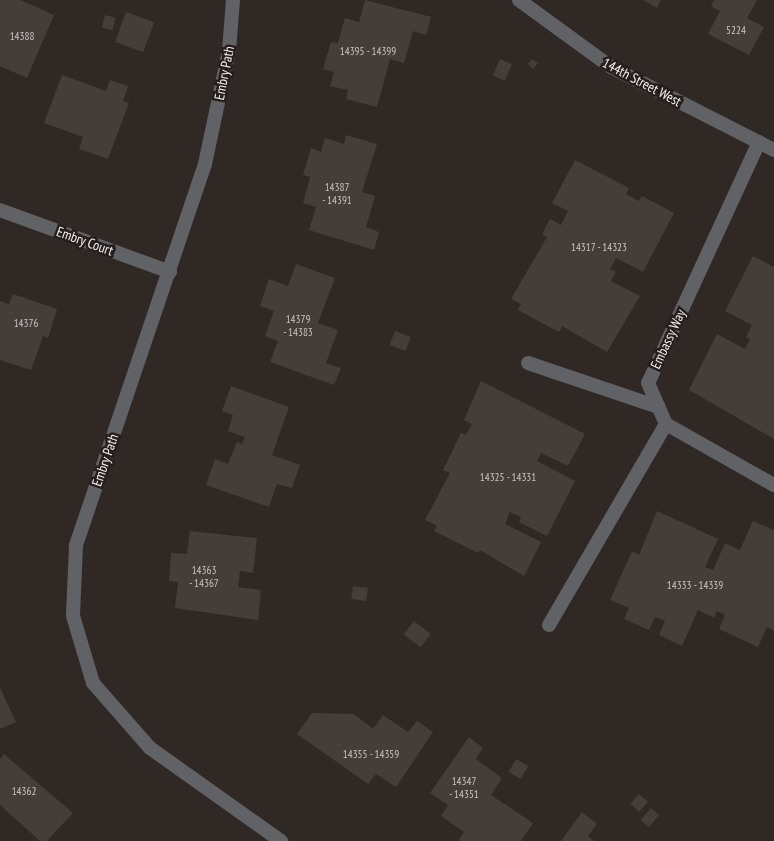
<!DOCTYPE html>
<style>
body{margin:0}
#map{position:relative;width:774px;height:841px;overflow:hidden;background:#2f2825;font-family:"PT Sans Narrow",sans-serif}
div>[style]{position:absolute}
.building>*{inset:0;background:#453d3a;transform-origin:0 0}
.service>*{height:14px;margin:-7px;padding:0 7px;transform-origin:7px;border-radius:7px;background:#606265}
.minor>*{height:14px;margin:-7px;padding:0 7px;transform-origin:7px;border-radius:7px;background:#606265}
.tertiary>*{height:14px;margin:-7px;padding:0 7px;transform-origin:7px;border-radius:7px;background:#606265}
span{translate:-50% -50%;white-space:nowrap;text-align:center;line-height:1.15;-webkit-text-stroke:5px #251e1c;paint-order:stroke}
.number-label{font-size:11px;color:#cac4c2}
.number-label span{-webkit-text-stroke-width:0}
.street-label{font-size:14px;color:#f6f1f0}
</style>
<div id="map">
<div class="building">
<div style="clip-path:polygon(0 0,20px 0,54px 15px,27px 78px,0 66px)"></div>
<div style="clip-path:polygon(365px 0,431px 17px,426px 35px,413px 31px,404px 63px,390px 59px,377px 107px,346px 99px,348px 90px,330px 86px,334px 72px,323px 69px,331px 42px,338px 43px,345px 18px,359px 22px)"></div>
<div style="clip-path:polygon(643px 0,661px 0,657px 8px)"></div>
<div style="clip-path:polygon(714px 0,757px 0,747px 18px,764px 27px,749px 55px,708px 34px,720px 11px,711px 6px)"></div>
<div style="left:126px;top:12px;width:30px;height:32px;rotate:20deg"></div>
<div style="left:105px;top:15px;width:11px;height:13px;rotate:15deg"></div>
<div style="left:500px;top:59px;width:13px;height:18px;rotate:23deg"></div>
<div style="clip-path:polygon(532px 59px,538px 63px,533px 69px,528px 64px)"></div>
<div style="clip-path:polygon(62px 75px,106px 91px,110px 80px,128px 86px,123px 101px,129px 103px,108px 159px,79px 149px,83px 137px,44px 123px)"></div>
<div style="clip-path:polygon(346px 135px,377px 144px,362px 192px,375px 196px,366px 227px,379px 232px,374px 250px,309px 230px,316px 207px,303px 203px,310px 177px,303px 175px,311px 148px,321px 152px,325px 138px,344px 144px)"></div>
<div style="clip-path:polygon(575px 160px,629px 188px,626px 194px,639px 201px,642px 196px,674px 213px,643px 272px,616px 258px,610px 269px,616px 272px,611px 281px,640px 296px,607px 352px,562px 326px,559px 332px,518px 310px,521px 304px,511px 299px,547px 237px,542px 234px,550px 219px,561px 225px,568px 211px,552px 203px)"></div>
<div style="clip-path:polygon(753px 256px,774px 267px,774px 439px,689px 390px,717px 334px,745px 349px,750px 339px,746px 337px,752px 325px,725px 311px)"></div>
<div style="clip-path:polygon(296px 264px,335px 278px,318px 323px,338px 330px,326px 363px,341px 368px,334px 385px,270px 362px,278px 341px,265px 336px,274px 311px,260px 306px,269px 279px,288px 286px)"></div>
<div style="clip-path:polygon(13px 294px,57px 309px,48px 338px,43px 336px,31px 370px,0 360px,0 301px,9px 304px)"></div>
<div style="left:395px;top:331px;width:17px;height:15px;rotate:21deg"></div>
<div style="clip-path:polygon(481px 381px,585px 434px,568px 466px,541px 453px,537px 461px,575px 481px,547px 536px,519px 522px,521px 517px,510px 512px,505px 524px,541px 542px,524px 576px,480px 550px,478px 553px,434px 531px,437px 526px,425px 520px,450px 473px,443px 470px,461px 433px,466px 435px,472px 424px,464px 420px)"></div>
<div style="clip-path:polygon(231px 386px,289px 407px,272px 455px,300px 465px,292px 488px,277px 484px,269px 507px,206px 485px,215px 459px,228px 464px,237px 442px,242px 444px,245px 437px,228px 431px,233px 415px,222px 411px)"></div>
<div style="clip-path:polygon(657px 511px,718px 539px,705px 567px,713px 570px,725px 543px,740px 550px,753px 521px,774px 530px,774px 631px,767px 627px,758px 647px,719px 629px,725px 615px,717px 611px,714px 618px,698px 610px,682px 646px,659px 635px,665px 621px,655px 617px,649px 630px,624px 619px,629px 608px,610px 600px,632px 551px,639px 555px)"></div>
<div style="clip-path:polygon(190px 531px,257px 538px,253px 573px,240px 571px,238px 587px,261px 590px,258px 620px,175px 608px,178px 582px,169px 581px,171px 553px,187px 554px)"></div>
<div style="left:353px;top:586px;width:15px;height:13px;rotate:8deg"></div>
<div style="left:414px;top:621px;width:21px;height:17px;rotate:37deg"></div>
<div style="clip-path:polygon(0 688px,16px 722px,0 729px)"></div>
<div style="clip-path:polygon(312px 713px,354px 714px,373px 729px,383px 715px,408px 732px,417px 721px,433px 732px,396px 787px,376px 774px,368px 784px,297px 734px)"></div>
<div style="clip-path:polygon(469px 737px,483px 748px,476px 759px,502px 778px,491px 795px,533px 823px,521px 841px,458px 841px,464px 832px,441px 816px,448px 805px,430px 793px)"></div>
<div style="clip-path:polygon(4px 754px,73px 813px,47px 841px,40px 841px,0 805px,0 759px)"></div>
<div style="left:516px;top:759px;width:14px;height:15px;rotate:30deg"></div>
<div style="left:639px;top:794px;width:12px;height:13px;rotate:42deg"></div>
<div style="left:651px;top:808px;width:11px;height:16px;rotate:41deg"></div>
<div style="clip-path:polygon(582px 812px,597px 824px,588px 836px,594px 841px,561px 841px)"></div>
</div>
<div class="service">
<div style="left:528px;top:363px;width:138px;rotate:18.6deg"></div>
<div style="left:549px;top:625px;width:233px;rotate:-59.8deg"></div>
</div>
<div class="minor">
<div style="left:519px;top:0;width:114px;rotate:36.1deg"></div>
<div style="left:611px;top:67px;width:183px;rotate:27deg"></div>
<div style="left:759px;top:142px;width:265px;rotate:114.7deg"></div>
<div style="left:648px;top:383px;width:45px;rotate:66.3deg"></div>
<div style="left:666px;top:424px;width:124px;rotate:29.5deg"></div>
<div style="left:0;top:210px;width:181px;rotate:20deg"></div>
</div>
<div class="tertiary">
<div style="left:233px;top:0;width:51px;rotate:94.5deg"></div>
<div style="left:229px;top:51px;width:116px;rotate:102deg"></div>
<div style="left:205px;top:164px;width:403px;rotate:108.7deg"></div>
<div style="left:76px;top:546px;width:70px;rotate:92.5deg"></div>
<div style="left:73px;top:616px;width:70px;rotate:73.4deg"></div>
<div style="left:93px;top:683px;width:86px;rotate:48.8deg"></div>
<div style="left:150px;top:748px;width:161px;rotate:35.4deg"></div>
</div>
<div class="number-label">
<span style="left:736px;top:30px">5224</span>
<span style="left:22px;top:36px">14388</span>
<span style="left:368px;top:51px">14395 - 14399</span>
<span style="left:337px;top:194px">14387<br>- 14391</span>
<span style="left:599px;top:247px">14317 - 14323</span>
<span style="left:298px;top:326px">14379<br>- 14383</span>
<span style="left:26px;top:323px">14376</span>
<span style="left:508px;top:477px">14325 - 14331</span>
<span style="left:204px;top:577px">14363<br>- 14367</span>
<span style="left:695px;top:585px">14333 - 14339</span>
<span style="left:371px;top:754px">14355 - 14359</span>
<span style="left:464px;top:788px">14347<br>- 14351</span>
<span style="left:24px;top:791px">14362</span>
</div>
<div class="street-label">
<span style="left:224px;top:73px;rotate:-79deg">Embry Path</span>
<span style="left:642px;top:82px;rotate:28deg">144th Street West</span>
<span style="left:85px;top:241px;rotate:20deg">Embry Court</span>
<span style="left:668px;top:339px;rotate:-65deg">Embassy Way</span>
<span style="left:105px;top:460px;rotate:-71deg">Embry Path</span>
</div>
</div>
